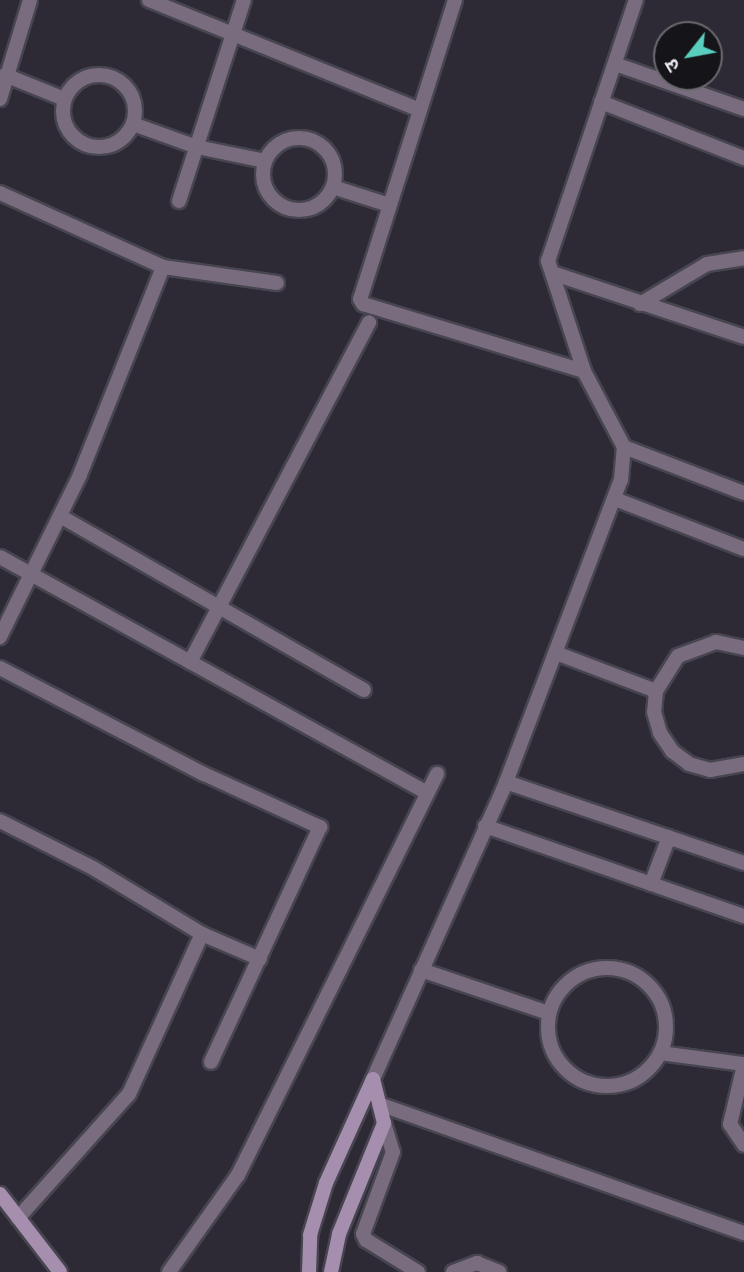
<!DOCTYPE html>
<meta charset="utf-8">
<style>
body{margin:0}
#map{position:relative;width:744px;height:1272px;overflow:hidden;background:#2d2a35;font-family:"Public Sans","Noto Sans Devanagari",sans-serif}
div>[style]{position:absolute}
.roads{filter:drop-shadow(2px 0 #47454f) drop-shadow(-2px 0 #47454f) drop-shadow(0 2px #47454f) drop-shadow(0 -2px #47454f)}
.street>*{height:14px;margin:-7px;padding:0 7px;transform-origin:7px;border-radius:7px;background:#7a6c7f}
.street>.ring{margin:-7px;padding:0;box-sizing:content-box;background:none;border:14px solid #7a6c7f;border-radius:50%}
.secondary>*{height:14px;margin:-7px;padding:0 7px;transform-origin:7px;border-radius:7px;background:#a68fae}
span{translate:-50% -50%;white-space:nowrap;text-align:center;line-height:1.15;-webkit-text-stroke:5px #151419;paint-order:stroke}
.north{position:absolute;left:653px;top:21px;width:70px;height:70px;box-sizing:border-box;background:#151419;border:2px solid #6a696f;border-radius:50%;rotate:239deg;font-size:19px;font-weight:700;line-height:28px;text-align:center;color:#e9e8ef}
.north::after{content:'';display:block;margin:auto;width:24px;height:32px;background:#59cebe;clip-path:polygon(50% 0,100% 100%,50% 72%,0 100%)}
</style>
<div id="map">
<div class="roads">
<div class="street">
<div style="left:149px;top:0;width:292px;rotate:22.1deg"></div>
<div style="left:455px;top:0;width:314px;rotate:107.6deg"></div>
<div style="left:360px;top:299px;width:6px;rotate:59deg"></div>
<div style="left:363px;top:304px;width:231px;rotate:16.9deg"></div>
<div style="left:615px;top:64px;width:137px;rotate:19.2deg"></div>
<div class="ring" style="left:63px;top:75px;width:58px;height:58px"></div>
<div style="left:5px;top:75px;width:64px;rotate:22.1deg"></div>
<div style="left:0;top:99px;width:103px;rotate:-73.1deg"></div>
<div style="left:601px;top:102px;width:154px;rotate:21.4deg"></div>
<div style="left:133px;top:124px;width:68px;rotate:19.8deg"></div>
<div style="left:197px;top:147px;width:69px;rotate:11.6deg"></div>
<div class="ring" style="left:263px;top:138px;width:58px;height:58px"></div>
<div style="left:333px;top:187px;width:59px;rotate:17.8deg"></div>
<div style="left:0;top:193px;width:179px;rotate:24.4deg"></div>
<div style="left:163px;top:267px;width:224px;rotate:111.8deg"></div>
<div style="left:80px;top:475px;width:181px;rotate:116.3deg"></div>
<div style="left:179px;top:201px;width:211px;rotate:-72.1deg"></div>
<div style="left:163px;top:267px;width:115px;rotate:8deg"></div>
<div style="left:552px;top:273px;width:202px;rotate:18.4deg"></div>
<div style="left:640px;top:304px;width:78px;rotate:-30.8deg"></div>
<div style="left:707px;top:264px;width:37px;rotate:-9deg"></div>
<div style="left:624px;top:447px;width:129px;rotate:21deg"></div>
<div style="left:615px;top:499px;width:138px;rotate:21.2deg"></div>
<div style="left:60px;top:516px;width:350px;rotate:29.8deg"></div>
<div style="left:0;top:557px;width:488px;rotate:28.9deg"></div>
<div style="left:744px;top:648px;width:29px;rotate:-168deg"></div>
<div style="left:716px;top:642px;width:40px;rotate:159.8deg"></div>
<div style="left:678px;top:656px;width:41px;rotate:122.2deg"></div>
<div style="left:656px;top:691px;width:21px;rotate:95deg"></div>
<div style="left:654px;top:712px;width:22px;rotate:74deg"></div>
<div style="left:660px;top:733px;width:22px;rotate:56deg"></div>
<div style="left:672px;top:751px;width:21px;rotate:37deg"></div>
<div style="left:689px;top:764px;width:22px;rotate:16deg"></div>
<div style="left:710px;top:770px;width:35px;rotate:-10deg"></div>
<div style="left:556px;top:653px;width:107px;rotate:20.8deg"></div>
<div style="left:190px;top:662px;width:384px;rotate:-62.2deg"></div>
<div style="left:0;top:668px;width:230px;rotate:27.5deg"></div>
<div style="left:204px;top:774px;width:128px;rotate:24.6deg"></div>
<div style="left:320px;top:827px;width:259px;rotate:114.9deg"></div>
<div style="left:506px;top:782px;width:251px;rotate:18.8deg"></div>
<div style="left:0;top:821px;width:104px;rotate:26.8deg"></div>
<div style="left:93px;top:868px;width:127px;rotate:31.2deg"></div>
<div style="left:202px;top:934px;width:63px;rotate:23.3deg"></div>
<div style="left:485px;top:826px;width:274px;rotate:19.2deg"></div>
<div style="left:651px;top:884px;width:50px;rotate:-69deg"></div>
<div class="ring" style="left:548px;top:968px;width:104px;height:104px"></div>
<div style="left:421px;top:970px;width:135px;rotate:18.6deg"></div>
<div style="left:660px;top:1053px;width:85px;rotate:7.5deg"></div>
<div style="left:744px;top:1065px;width:61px;rotate:103.3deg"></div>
<div style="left:730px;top:1124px;width:25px;rotate:56deg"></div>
<div style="left:373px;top:1079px;width:317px;rotate:-65.8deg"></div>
<div style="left:503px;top:790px;width:332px;rotate:-69.2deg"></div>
<div style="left:621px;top:480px;width:33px;rotate:-85deg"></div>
<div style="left:624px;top:447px;width:86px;rotate:-117.8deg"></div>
<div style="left:584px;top:371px;width:116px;rotate:-108.1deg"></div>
<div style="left:548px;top:261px;width:275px;rotate:-71.4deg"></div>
<div style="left:379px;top:1104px;width:387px;rotate:19.5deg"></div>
<div style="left:384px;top:1123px;width:30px;rotate:73deg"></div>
<div style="left:393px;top:1152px;width:87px;rotate:110.1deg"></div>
<div style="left:363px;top:1234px;width:7px;rotate:63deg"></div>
<div style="left:366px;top:1240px;width:61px;rotate:31.6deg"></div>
<div style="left:18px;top:1218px;width:166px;rotate:-48.2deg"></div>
<div style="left:129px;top:1094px;width:176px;rotate:-65.5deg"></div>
<div style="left:169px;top:1272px;width:119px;rotate:-54.6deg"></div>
<div style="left:238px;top:1175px;width:448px;rotate:-63.6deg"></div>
<div style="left:453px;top:1272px;width:26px;rotate:-21deg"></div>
<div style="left:477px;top:1263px;width:24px;rotate:22deg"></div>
</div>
<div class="secondary">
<div style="left:0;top:1194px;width:98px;rotate:52.4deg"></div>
<div style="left:309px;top:1272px;width:37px;rotate:-88deg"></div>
<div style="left:310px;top:1235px;width:54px;rotate:-72.9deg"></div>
<div style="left:326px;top:1183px;width:114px;rotate:-65.7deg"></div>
<div style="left:331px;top:1272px;width:39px;rotate:-78deg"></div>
<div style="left:339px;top:1234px;width:120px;rotate:-67.9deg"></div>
<div style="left:384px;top:1123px;width:45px;rotate:-104deg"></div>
</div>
</div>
<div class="north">उ</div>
</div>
